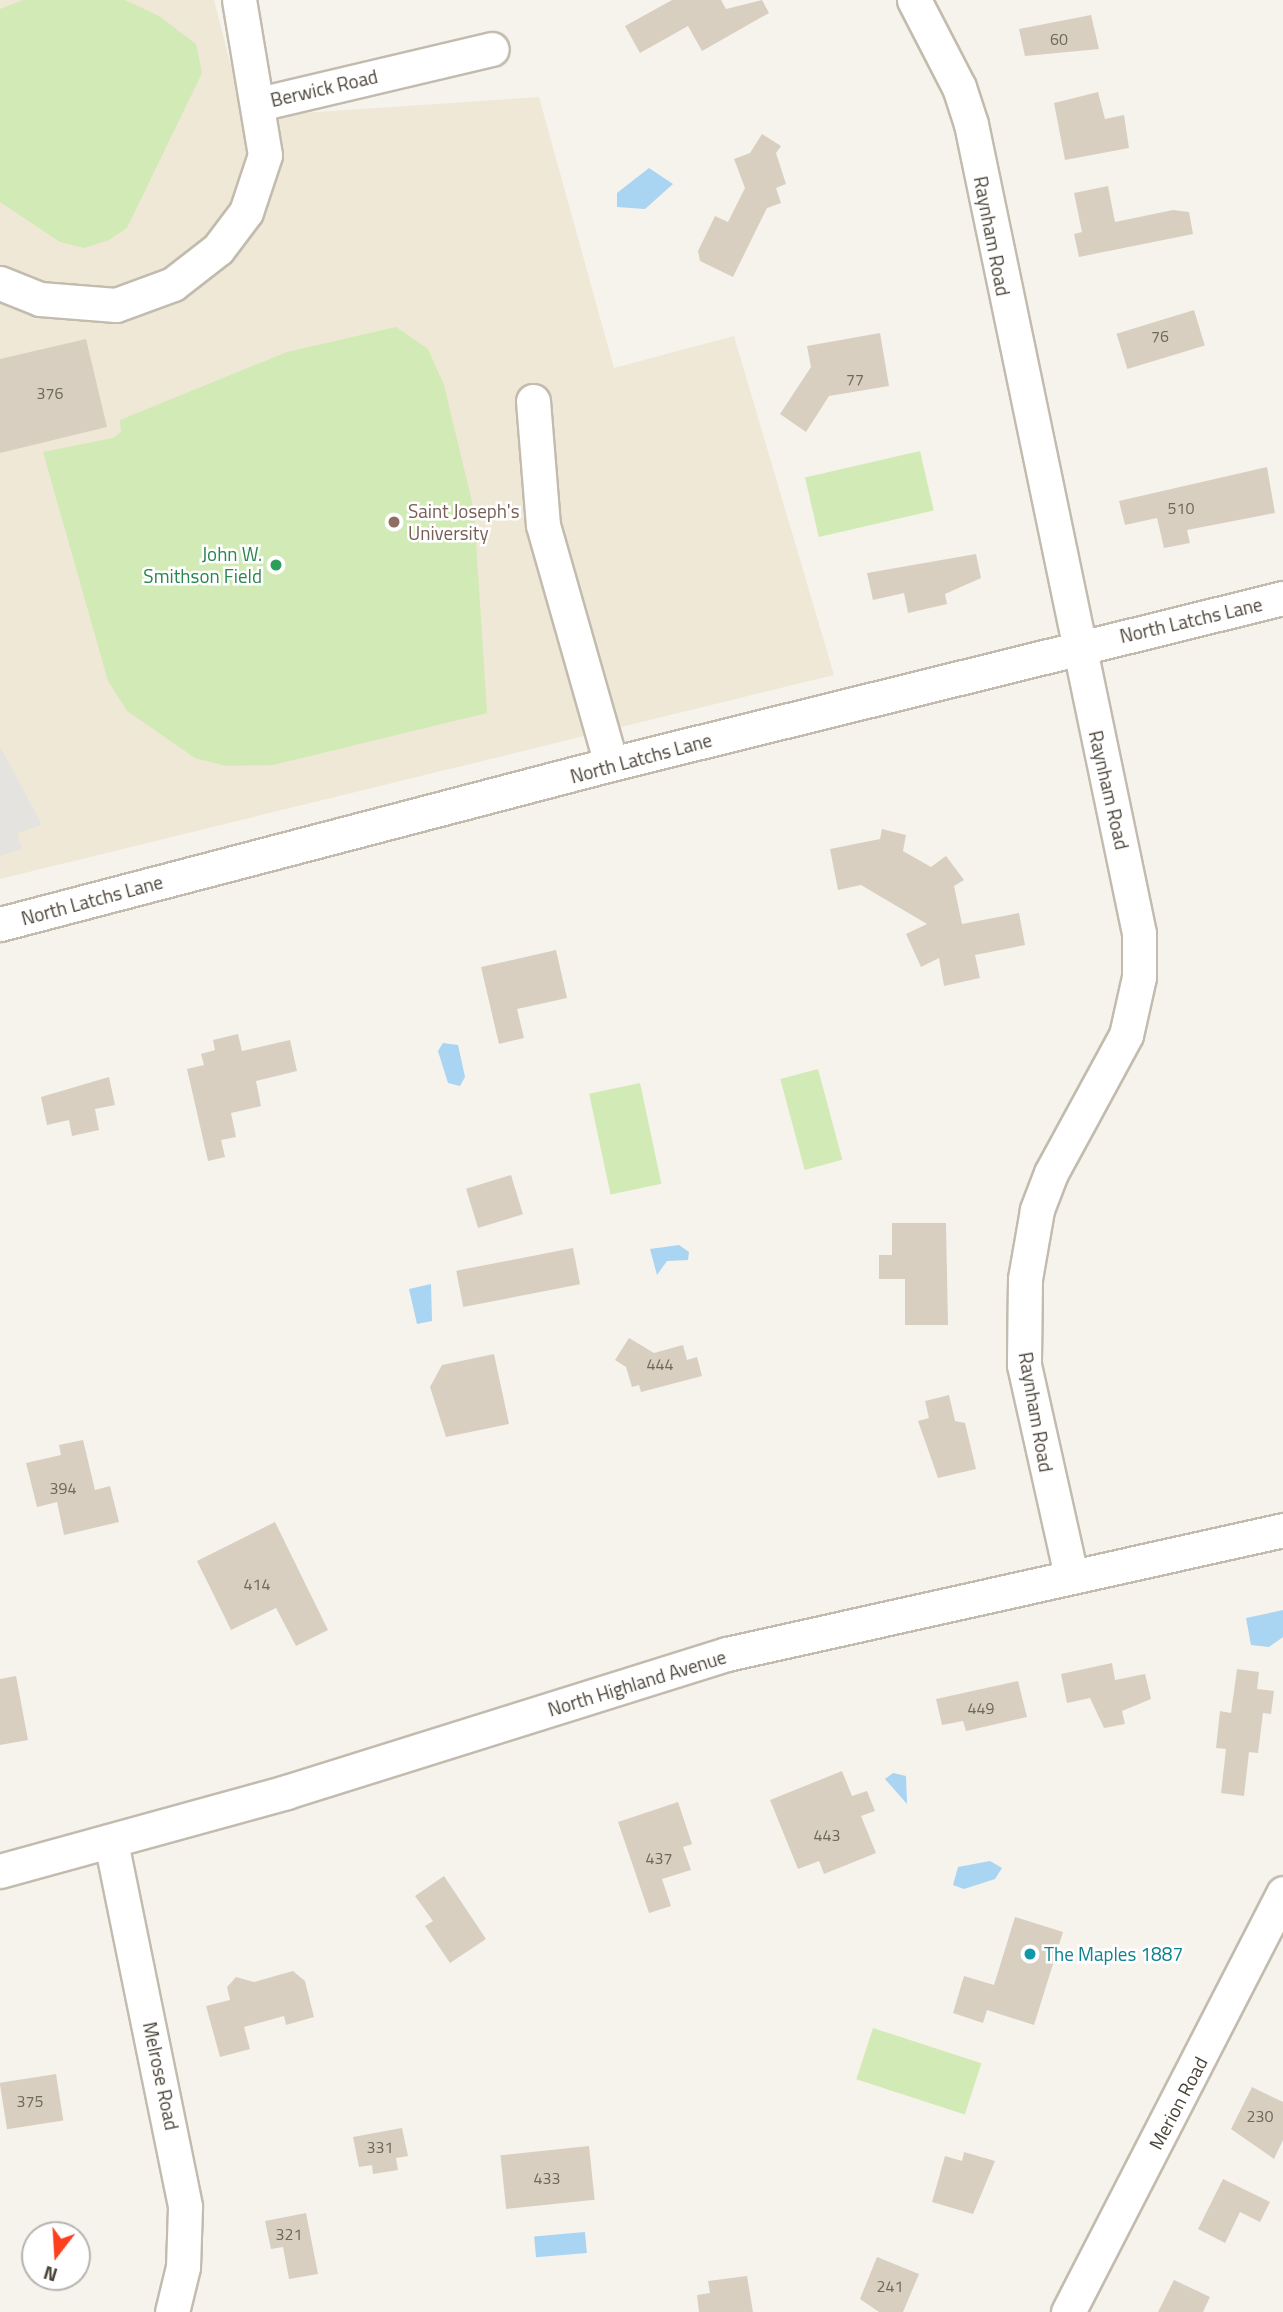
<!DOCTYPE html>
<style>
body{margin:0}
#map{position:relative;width:1283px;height:2312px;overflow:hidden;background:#f6f3ec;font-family:"Titillium Web",sans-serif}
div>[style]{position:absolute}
.education>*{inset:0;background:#efe8d6}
.green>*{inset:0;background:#d2eab5;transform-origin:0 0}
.parking>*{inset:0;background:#e5e3e0}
.water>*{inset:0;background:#a9d4f2;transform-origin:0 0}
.building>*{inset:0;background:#d8cfc1;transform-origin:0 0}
.roads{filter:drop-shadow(2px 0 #c2bbae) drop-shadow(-2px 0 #c2bbae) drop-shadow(0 2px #c2bbae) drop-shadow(0 -2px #c2bbae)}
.minor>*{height:33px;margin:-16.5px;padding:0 16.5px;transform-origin:16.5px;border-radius:16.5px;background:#fff}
.dots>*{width:19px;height:19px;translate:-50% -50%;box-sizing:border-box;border:4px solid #fff;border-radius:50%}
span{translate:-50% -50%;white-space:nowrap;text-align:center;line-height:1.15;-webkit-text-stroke:5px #fff;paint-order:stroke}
.number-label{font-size:16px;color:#6e675b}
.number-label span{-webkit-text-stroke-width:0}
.street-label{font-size:19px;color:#4b4439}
.education-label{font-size:19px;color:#785e54}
.left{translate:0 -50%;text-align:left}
.leisure-label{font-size:19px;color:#27864d}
.right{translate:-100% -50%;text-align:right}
.culture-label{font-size:19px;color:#0d838f}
.north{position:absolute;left:21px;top:2221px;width:70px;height:70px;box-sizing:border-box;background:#fff;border:2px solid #b7b4b0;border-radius:50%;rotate:197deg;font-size:19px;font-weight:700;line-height:28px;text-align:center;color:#4b4439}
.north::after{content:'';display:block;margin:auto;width:24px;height:32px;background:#fc3f1d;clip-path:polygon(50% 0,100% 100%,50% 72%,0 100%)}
</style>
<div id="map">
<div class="education">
<div style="clip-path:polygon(0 0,214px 0,244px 117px,539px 97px,614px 368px,734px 336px,834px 675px,0 879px)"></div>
</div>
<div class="green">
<div style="clip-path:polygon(23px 0,125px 0,159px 16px,196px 44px,202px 73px,127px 228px,109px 240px,84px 248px,60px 242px,0 202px,0 9px)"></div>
<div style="clip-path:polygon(396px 327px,428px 349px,444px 385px,474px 510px,487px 713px,273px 765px,226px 766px,195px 758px,127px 711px,108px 681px,43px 452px,113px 438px,121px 432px,120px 420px,287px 352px)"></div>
<div style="left:920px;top:451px;width:61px;height:118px;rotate:77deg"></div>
<div style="left:818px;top:1069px;width:94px;height:39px;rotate:75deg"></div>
<div style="left:640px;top:1083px;width:103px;height:52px;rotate:78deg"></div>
<div style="left:873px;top:2028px;width:114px;height:54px;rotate:18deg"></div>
</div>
<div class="parking">
<div style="clip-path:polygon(0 746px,42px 825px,17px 833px,22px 849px,0 856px)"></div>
</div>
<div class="water">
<div style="clip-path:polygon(649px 168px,673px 184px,645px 209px,617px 207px,617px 193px)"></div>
<div style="clip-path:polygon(443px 1043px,458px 1045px,465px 1077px,460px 1086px,448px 1083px,438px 1051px)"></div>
<div style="clip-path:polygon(679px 1245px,689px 1252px,688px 1260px,667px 1261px,657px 1275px,650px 1249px)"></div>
<div style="clip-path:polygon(431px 1284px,432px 1321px,417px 1324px,409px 1289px)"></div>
<div style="clip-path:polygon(1283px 1610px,1283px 1637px,1269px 1647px,1251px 1645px,1246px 1618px)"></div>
<div style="clip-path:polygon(893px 1773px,906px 1776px,907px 1804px,885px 1779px)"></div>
<div style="clip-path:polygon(990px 1861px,1002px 1868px,995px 1879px,964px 1889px,953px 1885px,958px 1867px)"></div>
<div style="left:585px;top:2232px;width:21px;height:51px;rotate:85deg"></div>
</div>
<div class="building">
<div style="clip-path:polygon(672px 0,721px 0,726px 9px,762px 0,769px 13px,702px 51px,688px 26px,640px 53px,625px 26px)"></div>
<div style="clip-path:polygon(1091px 15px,1099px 49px,1025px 56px,1019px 29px)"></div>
<div style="clip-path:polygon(1098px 92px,1105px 119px,1124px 115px,1129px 148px,1065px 160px,1054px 103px)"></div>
<div style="clip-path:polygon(762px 134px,781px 146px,776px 153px,786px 184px,776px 188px,781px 203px,767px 208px,733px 277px,700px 261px,698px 251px,715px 216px,728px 222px,745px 188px,734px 159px,750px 153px)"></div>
<div style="clip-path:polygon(1108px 186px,1115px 222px,1173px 210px,1189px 212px,1193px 234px,1079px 257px,1074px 234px,1082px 232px,1074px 193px)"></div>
<div style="left:1194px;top:310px;width:37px;height:81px;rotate:73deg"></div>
<div style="clip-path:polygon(880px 333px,889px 386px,829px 396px,806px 432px,780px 414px,811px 367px,807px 346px)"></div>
<div style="clip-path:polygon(86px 339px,107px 427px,0 453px,0 359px)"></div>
<div style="clip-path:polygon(1267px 467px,1275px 513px,1187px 530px,1190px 543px,1164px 548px,1157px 518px,1125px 525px,1119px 501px)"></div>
<div style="clip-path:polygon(976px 554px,981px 578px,945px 594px,947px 604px,908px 613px,904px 593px,873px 600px,867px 573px)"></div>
<div style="clip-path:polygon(882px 829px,906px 835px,903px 851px,931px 867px,946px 856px,964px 880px,954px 886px,962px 924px,1019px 913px,1025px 945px,975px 955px,980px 978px,944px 986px,939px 958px,921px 967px,906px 934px,927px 924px,861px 885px,838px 890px,830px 849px,880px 839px)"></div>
<div style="clip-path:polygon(556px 950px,567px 998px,517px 1009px,524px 1038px,499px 1044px,481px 967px)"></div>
<div style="clip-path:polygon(238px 1034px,242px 1051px,290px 1040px,297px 1071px,256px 1081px,261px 1106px,231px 1113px,236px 1137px,221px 1140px,225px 1157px,208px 1161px,187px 1069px,204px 1065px,201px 1054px,215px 1050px,213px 1040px)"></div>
<div style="clip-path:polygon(109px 1077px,115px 1105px,95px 1109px,99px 1130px,72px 1136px,69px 1120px,47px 1125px,41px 1097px)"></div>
<div style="left:511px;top:1175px;width:41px;height:47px;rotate:73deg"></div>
<div style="clip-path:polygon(892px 1223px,946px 1223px,948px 1325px,905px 1325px,905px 1279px,879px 1279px,879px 1255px,892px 1255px)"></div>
<div style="left:573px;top:1248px;width:37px;height:119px;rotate:79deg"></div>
<div style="clip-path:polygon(629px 1338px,654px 1353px,683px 1345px,687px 1360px,697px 1357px,702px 1376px,641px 1392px,639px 1385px,632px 1387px,626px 1367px,615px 1360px)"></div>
<div style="clip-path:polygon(494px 1354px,509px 1424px,446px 1437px,430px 1387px,442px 1365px)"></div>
<div style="clip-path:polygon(949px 1395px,955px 1421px,965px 1423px,976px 1469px,938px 1478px,918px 1421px,929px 1418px,925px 1401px)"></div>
<div style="clip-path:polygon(83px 1440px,95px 1490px,110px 1486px,119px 1522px,64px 1535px,57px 1502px,37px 1507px,26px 1463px,61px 1455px,59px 1445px)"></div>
<div style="clip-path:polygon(275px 1522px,328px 1630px,296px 1646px,276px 1608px,231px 1630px,197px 1561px)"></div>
<div style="clip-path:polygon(1112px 1663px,1115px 1680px,1145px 1674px,1151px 1699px,1122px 1711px,1125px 1724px,1104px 1728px,1090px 1698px,1067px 1703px,1061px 1674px)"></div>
<div style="clip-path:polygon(1237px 1669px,1259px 1672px,1257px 1689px,1274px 1691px,1271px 1714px,1263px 1713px,1258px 1753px,1249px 1752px,1244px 1796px,1221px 1793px,1226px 1749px,1216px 1748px,1220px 1711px,1231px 1713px)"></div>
<div style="clip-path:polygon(16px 1676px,28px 1740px,0 1745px,0 1679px)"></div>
<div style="clip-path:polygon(1018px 1681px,1027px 1717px,966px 1731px,963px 1721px,942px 1725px,936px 1699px)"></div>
<div style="clip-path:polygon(842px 1771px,852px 1796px,867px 1791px,875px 1811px,861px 1816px,876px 1853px,824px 1874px,819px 1861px,798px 1869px,770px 1800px)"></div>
<div style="clip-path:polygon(678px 1802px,692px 1844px,683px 1847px,691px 1870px,662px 1879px,671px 1906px,649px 1913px,618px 1822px)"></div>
<div style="clip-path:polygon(444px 1876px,486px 1939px,450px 1963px,425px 1926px,433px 1921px,415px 1896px)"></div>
<div style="clip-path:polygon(1015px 1917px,1063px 1932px,1034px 2025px,987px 2010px,983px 2023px,953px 2013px,964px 1976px,994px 1985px)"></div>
<div style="clip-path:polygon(293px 1971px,305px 1981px,314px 2017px,286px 2025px,284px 2016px,244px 2027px,250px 2049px,220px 2057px,206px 2006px,230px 2000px,227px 1987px,236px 1977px,254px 1982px)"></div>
<div style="left:56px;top:2074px;width:47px;height:57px;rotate:81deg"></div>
<div style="clip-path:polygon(1252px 2087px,1283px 2102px,1283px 2140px,1274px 2159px,1231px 2129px)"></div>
<div style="clip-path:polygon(402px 2128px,408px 2156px,396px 2158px,398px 2170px,373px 2174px,372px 2165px,359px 2167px,353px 2137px)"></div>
<div style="left:589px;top:2146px;width:54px;height:89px;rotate:84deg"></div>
<div style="clip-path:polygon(964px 2152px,995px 2161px,973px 2214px,932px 2202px,945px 2156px,962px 2161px)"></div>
<div style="clip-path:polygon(1223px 2179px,1270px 2202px,1260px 2222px,1240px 2212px,1225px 2243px,1198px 2229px)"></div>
<div style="clip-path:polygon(306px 2213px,318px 2274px,289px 2279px,283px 2247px,271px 2249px,265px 2221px)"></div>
<div style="clip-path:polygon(877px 2257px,919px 2274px,903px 2312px,879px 2312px,860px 2299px)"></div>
<div style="clip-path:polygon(747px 2276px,753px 2312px,699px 2312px,697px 2295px,710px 2293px,708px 2281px)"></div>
<div style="clip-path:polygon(1174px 2280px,1210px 2297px,1203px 2312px,1158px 2312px)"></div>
</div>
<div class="roads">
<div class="minor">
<div style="left:914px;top:0;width:98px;rotate:62.7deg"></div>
<div style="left:959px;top:87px;width:39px;rotate:72deg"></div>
<div style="left:971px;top:124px;width:826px;rotate:78.27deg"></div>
<div style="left:1139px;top:933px;width:44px;rotate:90deg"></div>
<div style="left:1139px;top:977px;width:59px;rotate:102.6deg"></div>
<div style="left:1126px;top:1035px;width:157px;rotate:118.5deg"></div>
<div style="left:1051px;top:1173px;width:40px;rotate:111deg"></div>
<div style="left:1037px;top:1210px;width:70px;rotate:99.9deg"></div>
<div style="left:1025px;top:1279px;width:86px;rotate:90.7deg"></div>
<div style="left:1024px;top:1365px;width:215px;rotate:77.4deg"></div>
<div style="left:259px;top:104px;width:239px;rotate:-13.3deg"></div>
<div style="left:0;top:283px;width:43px;rotate:21.8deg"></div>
<div style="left:40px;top:299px;width:76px;rotate:4.5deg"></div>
<div style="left:116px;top:305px;width:61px;rotate:-20.2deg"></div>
<div style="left:173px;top:284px;width:57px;rotate:-37.9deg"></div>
<div style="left:218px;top:249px;width:46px;rotate:-52.9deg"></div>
<div style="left:246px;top:212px;width:60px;rotate:-71.6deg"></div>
<div style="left:265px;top:155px;width:157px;rotate:-99.5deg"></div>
<div style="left:533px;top:401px;width:124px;rotate:85.4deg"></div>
<div style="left:543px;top:525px;width:248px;rotate:74.1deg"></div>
<div style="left:0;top:924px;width:632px;rotate:-14.67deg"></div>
<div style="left:611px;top:764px;width:692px;rotate:-13.88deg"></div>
<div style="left:111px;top:1842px;width:372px;rotate:78.5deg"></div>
<div style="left:185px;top:2207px;width:60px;rotate:91.9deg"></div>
<div style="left:183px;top:2267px;width:46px;rotate:103.7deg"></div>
<div style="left:0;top:1871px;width:297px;rotate:-15.4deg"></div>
<div style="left:286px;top:1792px;width:462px;rotate:-17.4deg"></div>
<div style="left:727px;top:1654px;width:570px;rotate:-12.57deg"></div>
<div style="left:1068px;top:2312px;width:471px;rotate:-62.8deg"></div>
</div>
</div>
<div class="dots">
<div style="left:394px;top:522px;background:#8d6e63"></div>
<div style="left:276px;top:565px;background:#2e9e5b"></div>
<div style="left:1030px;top:1954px;background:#0f9aa8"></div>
</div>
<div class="number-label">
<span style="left:1059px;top:39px">60</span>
<span style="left:1160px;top:336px">76</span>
<span style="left:855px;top:379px">77</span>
<span style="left:50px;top:393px">376</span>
<span style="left:1181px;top:508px">510</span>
<span style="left:660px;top:1364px">444</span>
<span style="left:63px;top:1488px">394</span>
<span style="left:257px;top:1584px">414</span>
<span style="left:981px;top:1708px">449</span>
<span style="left:827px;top:1835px">443</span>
<span style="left:659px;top:1858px">437</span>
<span style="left:30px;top:2101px">375</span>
<span style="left:1260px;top:2116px">230</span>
<span style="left:380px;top:2147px">331</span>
<span style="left:547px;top:2178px">433</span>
<span style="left:289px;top:2234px">321</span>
<span style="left:890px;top:2286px">241</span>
</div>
<div class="street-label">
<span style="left:324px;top:88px;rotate:-13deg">Berwick Road</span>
<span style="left:992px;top:236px;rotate:79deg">Raynham Road</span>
<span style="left:1191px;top:620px;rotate:-13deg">North Latchs Lane</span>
<span style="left:641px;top:758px;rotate:-15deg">North Latchs Lane</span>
<span style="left:1109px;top:790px;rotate:77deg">Raynham Road</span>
<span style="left:92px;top:900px;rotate:-15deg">North Latchs Lane</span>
<span style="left:1036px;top:1412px;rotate:80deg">Raynham Road</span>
<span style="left:637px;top:1683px;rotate:-17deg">North Highland Avenue</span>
<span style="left:161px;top:2076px;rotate:78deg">Melrose Road</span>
<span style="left:1178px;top:2103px;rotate:-62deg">Merion Road</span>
</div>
<div class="education-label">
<span class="left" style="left:408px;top:522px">Saint Joseph's<br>University</span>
</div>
<div class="leisure-label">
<span class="right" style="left:262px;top:565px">John W.<br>Smithson Field</span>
</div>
<div class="culture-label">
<span class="left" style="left:1044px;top:1954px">The Maples 1887</span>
</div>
<div class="north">N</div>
</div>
